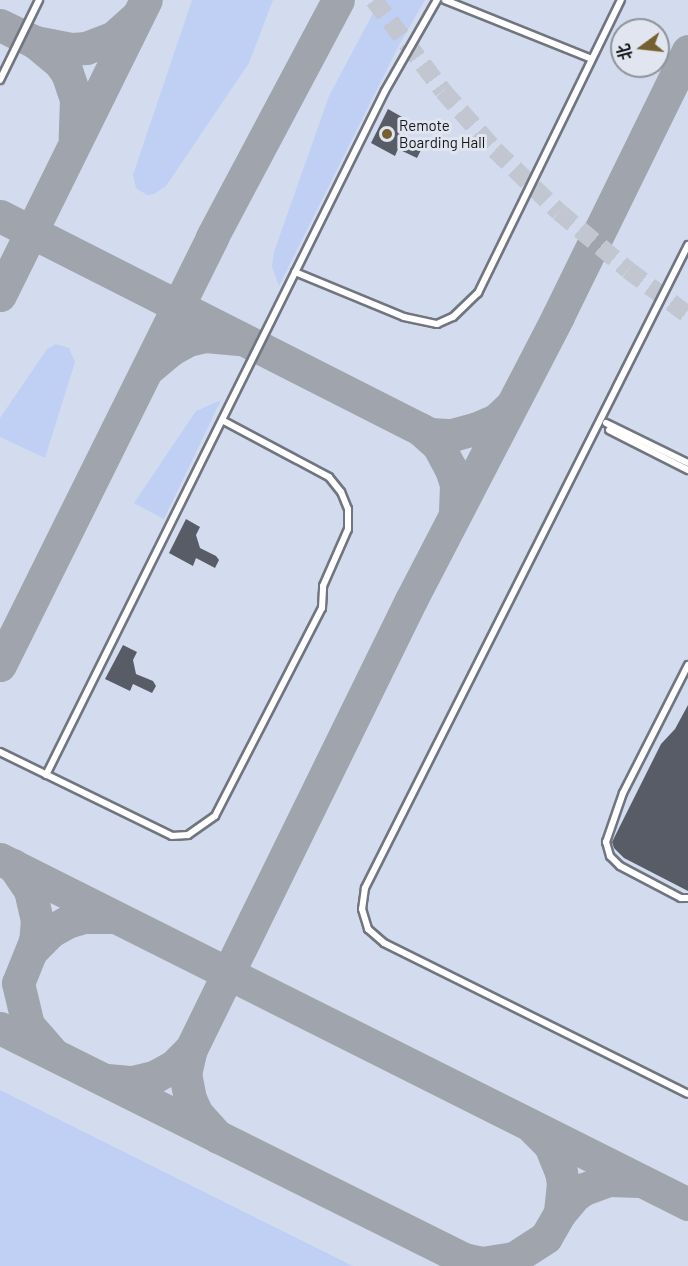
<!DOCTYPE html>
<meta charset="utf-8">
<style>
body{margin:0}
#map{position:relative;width:688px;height:1266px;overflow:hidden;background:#e0e5f0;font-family:Barlow,"Noto Sans SC",sans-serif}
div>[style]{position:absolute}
.built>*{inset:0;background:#d3dcee}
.green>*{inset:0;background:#bfd0f4}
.taxiway>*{height:33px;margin:-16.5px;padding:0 16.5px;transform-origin:16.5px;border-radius:16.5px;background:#a0a4ac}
.building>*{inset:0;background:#585c66}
.primary-tunnel>*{height:18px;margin-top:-9px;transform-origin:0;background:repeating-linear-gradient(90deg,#c1c6d0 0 18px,transparent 0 27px)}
.roads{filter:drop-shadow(2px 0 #71757f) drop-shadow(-2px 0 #71757f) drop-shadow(0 2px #71757f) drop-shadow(0 -2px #71757f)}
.service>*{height:6px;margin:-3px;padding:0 3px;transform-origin:3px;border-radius:3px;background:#fff}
.dots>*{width:16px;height:16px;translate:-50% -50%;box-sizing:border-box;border:3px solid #e0e5f0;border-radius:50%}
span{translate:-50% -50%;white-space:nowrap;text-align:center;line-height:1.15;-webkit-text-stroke:6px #e0e5f0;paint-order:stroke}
.poi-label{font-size:15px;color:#14161a}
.left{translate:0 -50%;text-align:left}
.north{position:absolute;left:610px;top:18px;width:60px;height:60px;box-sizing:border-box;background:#e0e5f0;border:2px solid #8e929a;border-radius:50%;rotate:255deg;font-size:16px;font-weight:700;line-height:24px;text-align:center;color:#14161a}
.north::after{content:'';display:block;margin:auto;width:21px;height:27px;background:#76602f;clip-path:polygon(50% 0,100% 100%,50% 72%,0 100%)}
</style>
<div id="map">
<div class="built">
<div style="clip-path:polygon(evenodd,0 0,688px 0,688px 1266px,0 1266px,0 0,622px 30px,658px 30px,658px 66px,622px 66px,622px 30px)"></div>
</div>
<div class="green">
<div style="clip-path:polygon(192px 0,273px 0,249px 63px,166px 186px,154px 194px,147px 195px,136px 188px,133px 175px)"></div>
<div style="clip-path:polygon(380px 0,425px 0,398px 47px,279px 286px,272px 267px,274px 252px,329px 96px)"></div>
<div style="clip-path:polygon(56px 344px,69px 348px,75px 362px,45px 458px,0 437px,0 418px,47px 349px)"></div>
<div style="clip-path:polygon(221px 400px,164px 519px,134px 503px,196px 411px)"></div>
<div style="clip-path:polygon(0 1090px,353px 1266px,0 1266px)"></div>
</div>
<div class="taxiway">
<div style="left:0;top:25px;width:39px;rotate:26deg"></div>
<div style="left:35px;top:42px;width:38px;rotate:11deg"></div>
<div style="left:72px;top:49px;width:14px;rotate:-4deg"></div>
<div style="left:86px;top:48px;width:30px;rotate:-21deg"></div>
<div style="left:114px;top:37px;width:28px;rotate:-42deg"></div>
<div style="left:35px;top:42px;width:33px;rotate:40deg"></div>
<div style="left:60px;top:63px;width:12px;rotate:55deg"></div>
<div style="left:67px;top:73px;width:28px;rotate:71deg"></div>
<div style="left:76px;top:99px;width:38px;rotate:92deg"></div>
<div style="left:0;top:216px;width:482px;rotate:26.9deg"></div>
<div style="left:430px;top:434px;width:22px;rotate:3deg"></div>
<div style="left:452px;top:435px;width:24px;rotate:-15deg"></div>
<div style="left:475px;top:429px;width:23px;rotate:-23deg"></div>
<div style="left:496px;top:420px;width:21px;rotate:-43deg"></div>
<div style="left:0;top:295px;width:329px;rotate:-63.7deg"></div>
<div style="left:150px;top:367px;width:26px;rotate:-40deg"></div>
<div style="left:170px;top:350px;width:21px;rotate:-29deg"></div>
<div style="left:188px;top:340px;width:17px;rotate:-13deg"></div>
<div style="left:205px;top:336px;width:34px;rotate:5deg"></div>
<div style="left:420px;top:429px;width:24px;rotate:42deg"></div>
<div style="left:438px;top:445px;width:27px;rotate:62deg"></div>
<div style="left:451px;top:469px;width:16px;rotate:72deg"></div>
<div style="left:456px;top:484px;width:30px;rotate:92deg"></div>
<div style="left:0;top:665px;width:478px;rotate:-63.6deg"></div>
<div style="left:212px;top:237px;width:268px;rotate:-62deg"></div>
<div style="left:0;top:859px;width:770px;rotate:26.63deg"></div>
<div style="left:13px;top:865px;width:30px;rotate:56deg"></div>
<div style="left:30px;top:890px;width:31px;rotate:77deg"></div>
<div style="left:37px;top:920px;width:21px;rotate:95deg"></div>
<div style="left:35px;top:941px;width:45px;rotate:112deg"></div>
<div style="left:18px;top:983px;width:43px;rotate:76.6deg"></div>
<div style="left:28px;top:1025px;width:35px;rotate:49deg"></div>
<div style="left:32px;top:950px;width:27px;rotate:-45deg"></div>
<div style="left:51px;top:931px;width:18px;rotate:-29deg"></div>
<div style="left:67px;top:922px;width:19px;rotate:-16deg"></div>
<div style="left:85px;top:917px;width:27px"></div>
<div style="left:0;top:1028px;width:534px;rotate:26.47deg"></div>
<div style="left:107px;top:1080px;width:25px;rotate:5deg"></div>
<div style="left:132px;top:1082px;width:23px;rotate:-13deg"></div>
<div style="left:154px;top:1077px;width:23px;rotate:-29deg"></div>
<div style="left:174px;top:1066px;width:24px;rotate:-45deg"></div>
<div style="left:533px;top:1128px;width:24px;rotate:45deg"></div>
<div style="left:550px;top:1145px;width:29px;rotate:68deg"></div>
<div style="left:561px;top:1172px;width:11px;rotate:80deg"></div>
<div style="left:563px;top:1183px;width:30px;rotate:96deg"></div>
<div style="left:218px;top:1137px;width:31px;rotate:-132deg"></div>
<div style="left:197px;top:1114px;width:17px;rotate:-115deg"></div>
<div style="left:190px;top:1099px;width:25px;rotate:-101deg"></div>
<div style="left:185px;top:1074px;width:26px;rotate:-77deg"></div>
<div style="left:191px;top:1049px;width:500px;rotate:-63.9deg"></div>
<div style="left:411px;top:600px;width:320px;rotate:-62.6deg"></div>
<div style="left:558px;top:316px;width:295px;rotate:-63.9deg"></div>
<div style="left:463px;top:1259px;width:19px;rotate:12deg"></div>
<div style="left:482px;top:1263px;width:32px;rotate:-9deg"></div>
<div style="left:514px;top:1258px;width:38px;rotate:-33deg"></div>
<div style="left:546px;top:1237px;width:28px;rotate:-60deg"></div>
<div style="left:560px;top:1213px;width:23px;rotate:-50deg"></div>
<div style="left:575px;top:1195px;width:11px;rotate:-34deg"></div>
<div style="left:584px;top:1189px;width:27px;rotate:-20deg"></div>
<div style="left:609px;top:1180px;width:30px;rotate:2deg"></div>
</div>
<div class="building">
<div style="clip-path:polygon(388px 109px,402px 117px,398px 125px,402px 138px,418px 146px,421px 150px,417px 158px,398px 149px,395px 156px,371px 143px)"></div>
<div style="clip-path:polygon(186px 519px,200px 527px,196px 535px,200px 548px,216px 556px,219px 560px,215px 568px,196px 558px,193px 566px,169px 553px)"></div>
<div style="clip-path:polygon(123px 645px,137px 652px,133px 660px,136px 674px,153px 681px,156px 686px,152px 693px,133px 684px,130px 691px,105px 679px)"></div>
<div style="clip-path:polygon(688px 705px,688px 891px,624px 858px,614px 848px,612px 842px,661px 744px,675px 729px)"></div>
</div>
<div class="primary-tunnel">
<div style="left:374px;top:0;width:114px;rotate:52.8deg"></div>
<div style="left:443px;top:91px;width:79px;rotate:48.6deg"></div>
<div style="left:495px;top:150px;width:89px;rotate:44.1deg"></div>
<div style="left:559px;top:212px;width:90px;rotate:40deg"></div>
<div style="left:628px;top:270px;width:75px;rotate:36.9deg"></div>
</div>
<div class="roads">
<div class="service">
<div style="left:445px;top:0;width:158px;rotate:21.9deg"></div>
<div style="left:0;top:80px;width:89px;rotate:-64deg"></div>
<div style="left:688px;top:245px;width:720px;rotate:116.67deg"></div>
<div style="left:365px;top:888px;width:21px;rotate:98deg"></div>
<div style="left:362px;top:909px;width:21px;rotate:73deg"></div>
<div style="left:368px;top:929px;width:21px;rotate:41deg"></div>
<div style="left:384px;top:943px;width:339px;rotate:26.4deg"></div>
<div style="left:295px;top:272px;width:118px;rotate:22.4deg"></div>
<div style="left:404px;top:317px;width:34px;rotate:12deg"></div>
<div style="left:437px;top:324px;width:17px;rotate:-24deg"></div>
<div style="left:453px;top:317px;width:35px;rotate:-44deg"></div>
<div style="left:478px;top:293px;width:326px;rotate:-64deg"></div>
<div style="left:606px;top:423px;width:91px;rotate:26deg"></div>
<div style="left:609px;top:430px;width:89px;rotate:26.9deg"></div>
<div style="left:688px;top:665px;width:144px;rotate:116.9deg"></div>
<div style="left:623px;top:793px;width:52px;rotate:109.1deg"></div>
<div style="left:606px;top:842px;width:15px;rotate:74deg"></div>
<div style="left:610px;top:856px;width:14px;rotate:45deg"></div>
<div style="left:620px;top:866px;width:69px;rotate:27.7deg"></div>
<div style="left:681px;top:898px;width:7px"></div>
<div style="left:0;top:752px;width:191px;rotate:26deg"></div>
<div style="left:172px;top:836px;width:16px;rotate:-4deg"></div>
<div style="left:188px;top:835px;width:33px;rotate:-35deg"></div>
<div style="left:215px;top:816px;width:234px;rotate:-62.8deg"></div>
<div style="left:322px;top:608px;width:22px;rotate:-87deg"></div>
<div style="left:323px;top:586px;width:62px;rotate:-66.3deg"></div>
<div style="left:348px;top:529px;width:20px;rotate:-90deg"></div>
<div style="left:348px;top:509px;width:18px;rotate:-112deg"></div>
<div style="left:341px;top:492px;width:19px;rotate:-129deg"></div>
<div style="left:329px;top:477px;width:121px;rotate:-152deg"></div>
<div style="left:46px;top:775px;width:763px;rotate:-63.64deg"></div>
<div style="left:385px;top:91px;width:105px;rotate:-60.3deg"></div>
</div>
</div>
<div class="dots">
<div style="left:387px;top:134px;background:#76602f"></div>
</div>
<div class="poi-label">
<span class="left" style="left:399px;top:134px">Remote<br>Boarding Hall</span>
</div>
<div class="north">北</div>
</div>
